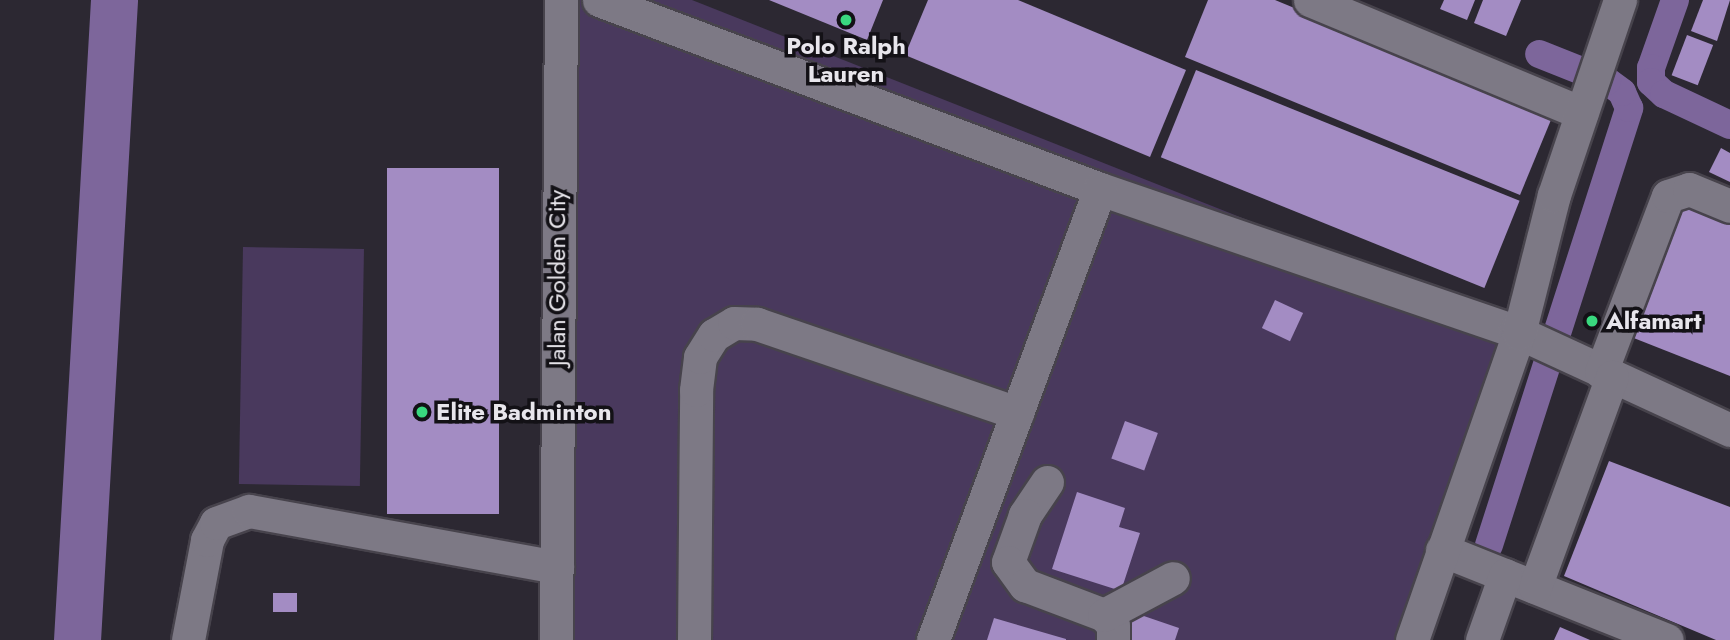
<!DOCTYPE html>
<style>
body{margin:0}
#map{position:relative;width:1730px;height:640px;overflow:hidden;background:#2c2832;font-family:Jost,sans-serif}
div>[style]{position:absolute}
.green>*{inset:0;background:#49395d;transform-origin:0 0}
.canal>*{height:28px;margin:-14px;padding:0 14px;transform-origin:14px;border-radius:14px;background:#7d669b}
.river>*{height:47px;margin:-23.5px;padding:0 23.5px;transform-origin:23.5px;border-radius:23.5px;background:#7d669b}
.building>*{inset:0;background:#a38cc3;transform-origin:0 0}
.roads{filter:drop-shadow(2px 0 #47434c) drop-shadow(-2px 0 #47434c) drop-shadow(0 2px #47434c) drop-shadow(0 -2px #47434c)}
.minor>*{height:33px;margin:-16.5px;padding:0 16.5px;transform-origin:16.5px;border-radius:16.5px;background:#7d7985}
.dots>*{width:19px;height:19px;translate:-50% -50%;box-sizing:border-box;border:4px solid #131116;border-radius:50%}
span{translate:-50% -50%;white-space:nowrap;text-align:center;line-height:1.15;-webkit-text-stroke:7px #131116;paint-order:stroke}
.poi-label{font-size:24px;color:#e8e6ec;font-weight:700}
.left{translate:0 -50%;text-align:left}
.street-label{font-size:24px;color:#e8e6ec}
</style>
<div id="map">
<div class="green">
<div style="clip-path:polygon(570px 0,692px 0,1528px 331px,1417px 640px,562px 640px)"></div>
<div style="left:243px;top:247px;width:121px;height:237px;rotate:1deg"></div>
</div>
<div class="canal">
<div style="left:1675px;top:0;width:72px;rotate:109.4deg"></div>
<div style="left:1651px;top:68px;width:14px;rotate:90deg"></div>
<div style="left:1651px;top:82px;width:18px;rotate:43deg"></div>
<div style="left:1664px;top:94px;width:73px;rotate:25.2deg"></div>
<div style="left:1489px;top:545px;width:459px;rotate:-72.2deg"></div>
<div style="left:1629px;top:108px;width:17px;rotate:-114deg"></div>
<div style="left:1622px;top:92px;width:19px;rotate:-144deg"></div>
<div style="left:1607px;top:81px;width:73px;rotate:-158.3deg"></div>
</div>
<div class="river">
<div style="left:77px;top:640px;width:641px;rotate:-86.69deg"></div>
</div>
<div class="building">
<div style="clip-path:polygon(769px 0,883px 0,867px 40px)"></div>
<div style="clip-path:polygon(928px 0,1018px 0,1186px 70px,1150px 157px,905px 55px)"></div>
<div style="clip-path:polygon(1208px 0,1275px 0,1553px 115px,1520px 195px,1185px 57px)"></div>
<div style="clip-path:polygon(1444px 0,1475px 0,1467px 20px,1440px 9px)"></div>
<div style="clip-path:polygon(1483px 0,1521px 0,1506px 36px,1474px 23px)"></div>
<div style="clip-path:polygon(1703px 0,1730px 0,1717px 41px,1691px 31px)"></div>
<div style="left:1687px;top:35px;width:28px;height:43px;rotate:21deg"></div>
<div style="left:1196px;top:70px;width:349px;height:94px;rotate:22deg"></div>
<div style="clip-path:polygon(1721px 148px,1730px 153px,1730px 182px,1709px 172px)"></div>
<div style="left:387px;top:168px;width:112px;height:346px"></div>
<div style="clip-path:polygon(1673px 200px,1730px 222px,1730px 376px,1621px 333px)"></div>
<div style="left:1275px;top:300px;width:31px;height:31px;rotate:25deg"></div>
<div style="left:1125px;top:421px;width:35px;height:40px;rotate:20deg"></div>
<div style="clip-path:polygon(1609px 461px,1730px 507px,1730px 640px,1716px 640px,1564px 576px)"></div>
<div style="clip-path:polygon(1077px 492px,1125px 508px,1119px 527px,1140px 533px,1121px 591px,1052px 569px)"></div>
<div style="left:273px;top:593px;width:24px;height:19px"></div>
<div style="clip-path:polygon(1135px 613px,1179px 628px,1175px 640px,1126px 640px)"></div>
<div style="clip-path:polygon(994px 618px,1066px 639px,1066px 640px,987px 640px)"></div>
<div style="clip-path:polygon(1560px 627px,1590px 640px,1554px 640px)"></div>
</div>
<div class="roads">
<div class="minor">
<div style="left:599px;top:0;width:535px;rotate:20.67deg"></div>
<div style="left:1100px;top:189px;width:439px;rotate:18.9deg"></div>
<div style="left:1515px;top:331px;width:237px;rotate:24.7deg"></div>
<div style="left:1310px;top:0;width:294px;rotate:22.6deg"></div>
<div style="left:1601px;top:372px;width:188px;rotate:-69.2deg"></div>
<div style="left:1668px;top:196px;width:22px;rotate:-18deg"></div>
<div style="left:1689px;top:189px;width:44px;rotate:22.5deg"></div>
<div style="left:1047px;top:482px;width:40px;rotate:124deg"></div>
<div style="left:1025px;top:515px;width:50px;rotate:109.9deg"></div>
<div style="left:1008px;top:562px;width:29px;rotate:54deg"></div>
<div style="left:1025px;top:585px;width:85px;rotate:20.8deg"></div>
<div style="left:1104px;top:615px;width:13px;rotate:48deg"></div>
<div style="left:1113px;top:625px;width:15px;rotate:90deg"></div>
<div style="left:1442px;top:550px;width:242px;rotate:21.8deg"></div>
<div style="left:1535px;top:587px;width:224px;rotate:-69.9deg"></div>
<div style="left:1104px;top:615px;width:78px;rotate:-28.2deg"></div>
<div style="left:188px;top:640px;width:102px;rotate:-79.2deg"></div>
<div style="left:207px;top:540px;width:19px;rotate:-62deg"></div>
<div style="left:216px;top:523px;width:35px;rotate:-20deg"></div>
<div style="left:249px;top:511px;width:313px;rotate:10.3deg"></div>
<div style="left:556px;top:640px;width:640px;rotate:-89.55deg"></div>
<div style="left:694px;top:640px;width:250px;rotate:-89.5deg"></div>
<div style="left:696px;top:390px;width:33px;rotate:-83deg"></div>
<div style="left:700px;top:357px;width:26px;rotate:-58deg"></div>
<div style="left:714px;top:335px;width:23px;rotate:-31deg"></div>
<div style="left:734px;top:323px;width:23px;rotate:2deg"></div>
<div style="left:757px;top:324px;width:275px;rotate:18.9deg"></div>
<div style="left:933px;top:640px;width:481px;rotate:-69.7deg"></div>
<div style="left:1412px;top:640px;width:325px;rotate:-70.8deg"></div>
<div style="left:1519px;top:333px;width:142px;rotate:-75.8deg"></div>
<div style="left:1554px;top:195px;width:206px;rotate:-71.3deg"></div>
<div style="left:1482px;top:640px;width:69px;rotate:-70.5deg"></div>
</div>
</div>
<div class="dots">
<div style="left:846px;top:20px;background:#39d87f"></div>
<div style="left:1592px;top:321px;background:#39d87f"></div>
<div style="left:422px;top:412px;background:#39d87f"></div>
</div>
<div class="poi-label">
<span style="left:846px;top:60px">Polo Ralph<br>Lauren</span>
<span class="left" style="left:1606px;top:321px">Alfamart</span>
<span class="left" style="left:436px;top:412px">Elite Badminton</span>
</div>
<div class="street-label">
<span style="left:557px;top:278px;rotate:-90deg">Jalan Golden City</span>
</div>
</div>
